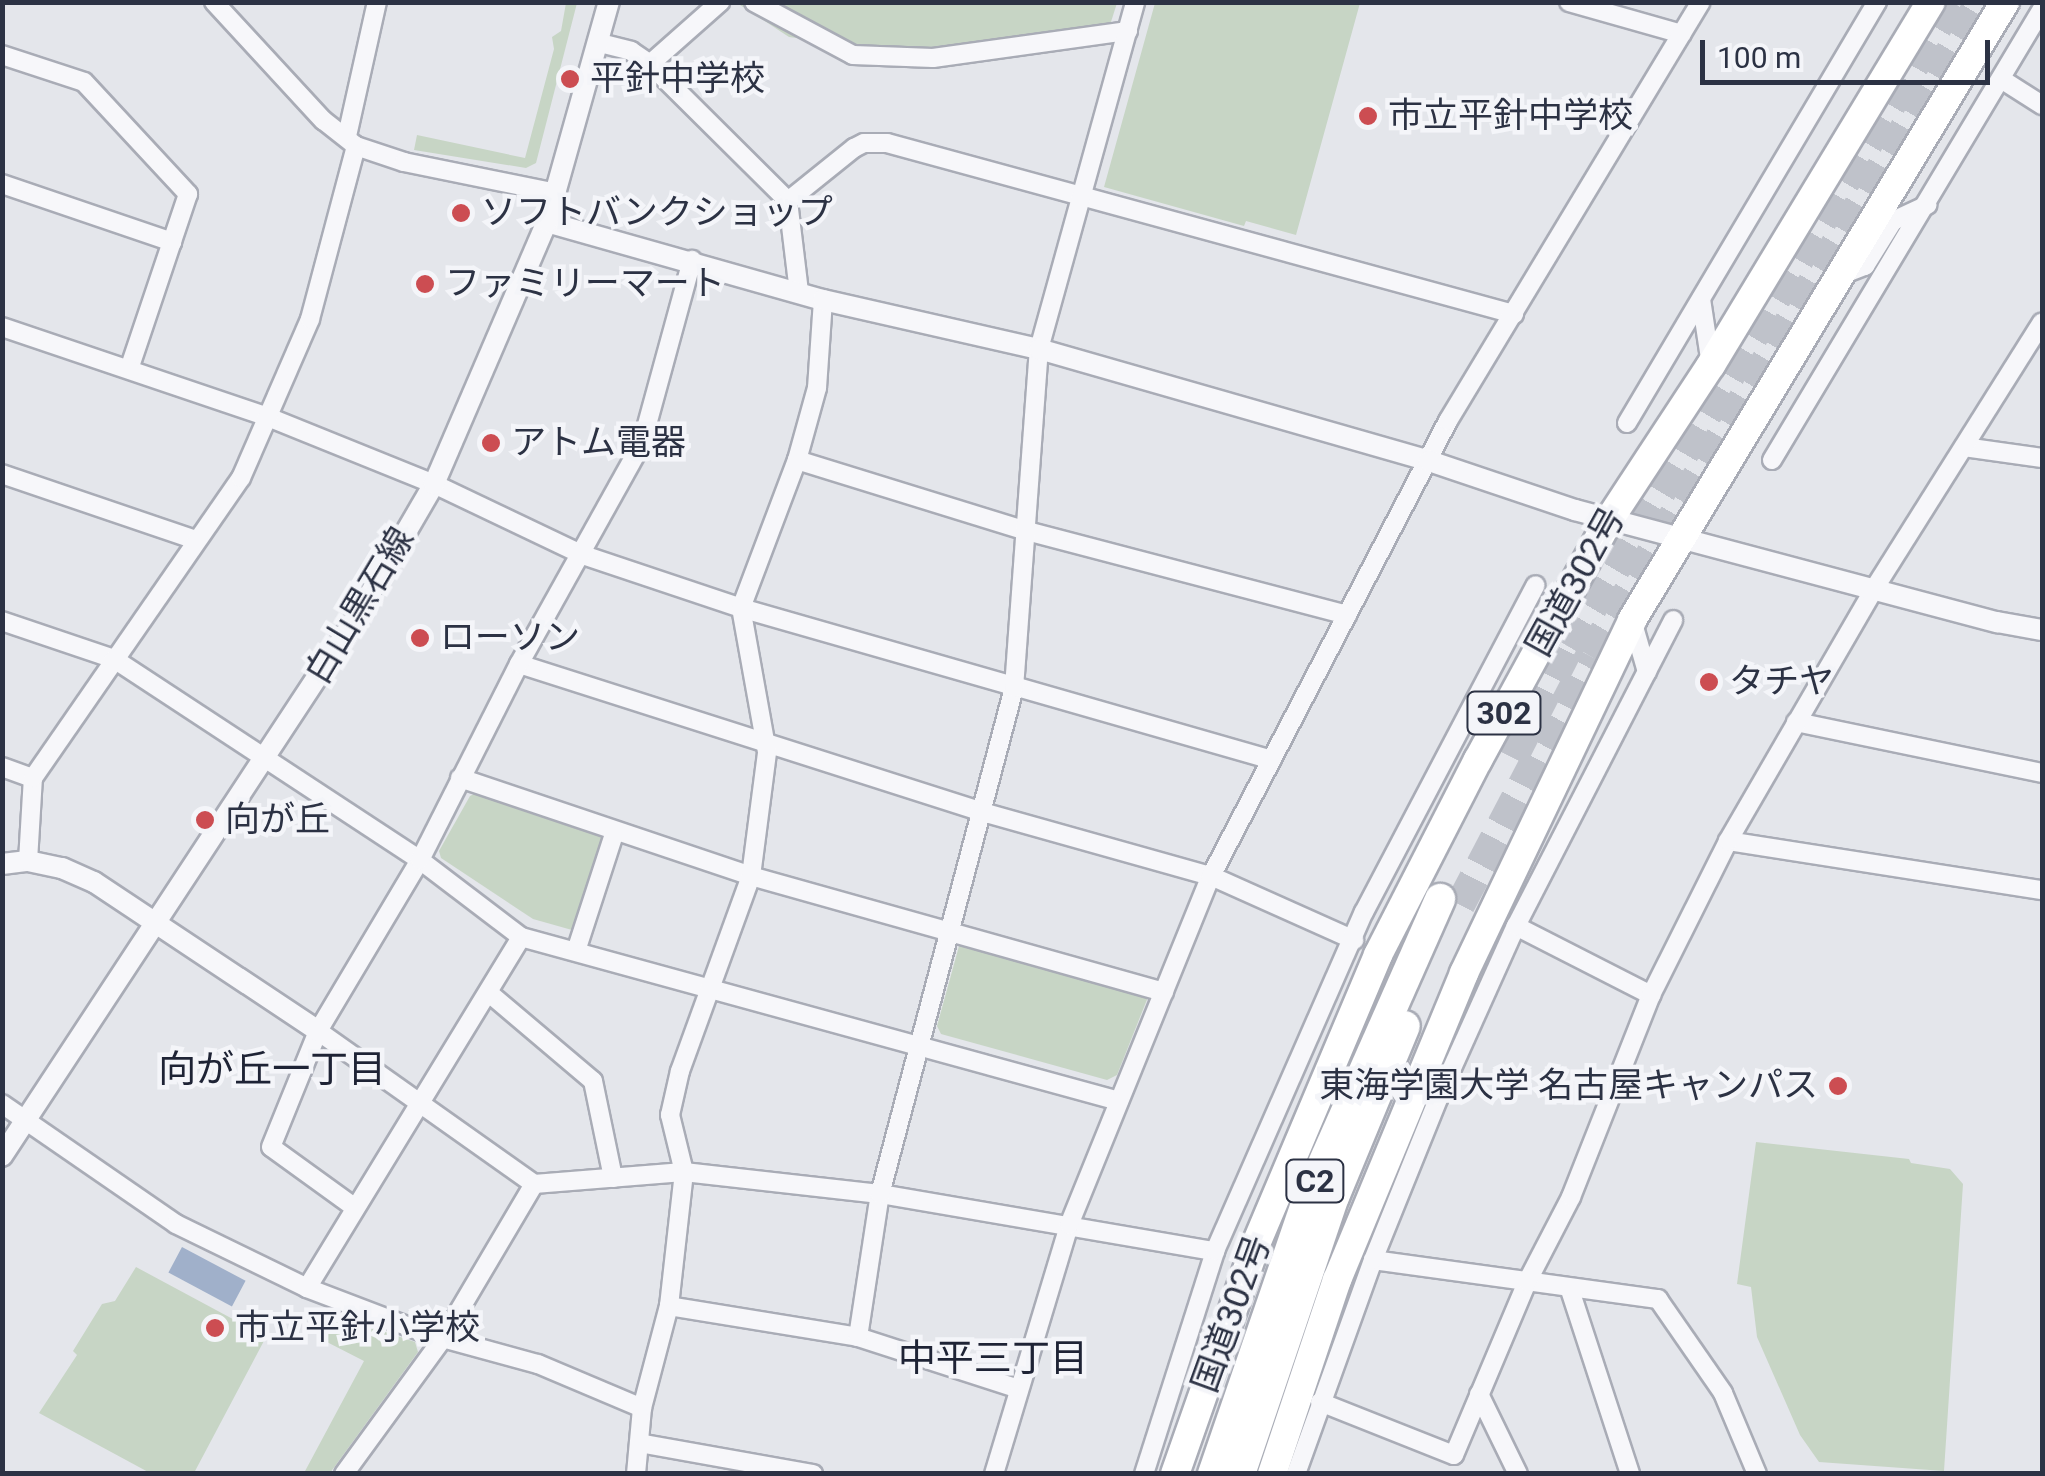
<!DOCTYPE html>
<meta charset="utf-8">
<style>
body{margin:0}
#map{position:relative;width:2045px;height:1476px;overflow:hidden;background:#e4e6eb;font-family:Roboto,"Noto Sans JP",sans-serif}
div>[style]{position:absolute}
.green>*{inset:0;background:#c7d5c5}
.water>*{inset:0;background:#a0b0ca;transform-origin:0 0}
.motorway-tunnel>*{height:30px;margin-top:-15px;transform-origin:0;background:repeating-linear-gradient(90deg,#bfc2ca 0 30px,transparent 0 45px)}
.roads{filter:drop-shadow(2px 0 #a9acb6) drop-shadow(-2px 0 #a9acb6) drop-shadow(0 2px #a9acb6) drop-shadow(0 -2px #a9acb6)}
.minor>*{height:18px;margin:-9px;padding:0 9px;transform-origin:9px;border-radius:9px;background:#f7f7fa}
.tertiary>*{height:20px;margin:-10px;padding:0 10px;transform-origin:10px;border-radius:10px;background:#f7f7fa}
.trunk>*{height:28px;margin:-14px;padding:0 14px;transform-origin:14px;border-radius:14px;background:#fff}
.motorway>*{height:30px;margin:-15px;padding:0 15px;transform-origin:15px;border-radius:15px;background:#fff}
.dots>*{width:28px;height:28px;translate:-50% -50%;box-sizing:border-box;border:5px solid #f4f5f9;border-radius:50%}
span{translate:-50% -50%;white-space:nowrap;text-align:center;line-height:1.15;-webkit-text-stroke:9px #f4f5f9;paint-order:stroke}
.shield-label span{padding:2px 8px;background:#f4f5f9;border:2px solid;border-radius:8px;-webkit-text-stroke-width:0}
.shield-label{font-size:32px;color:#2c3244;font-weight:700}
.poi-label{font-size:35px;color:#2c3244}
.left{translate:0 -50%;text-align:left}
.right{translate:-100% -50%;text-align:right}
.street-label{font-size:35px;color:#2c3244}
.neighbourhood-label{font-size:38px;color:#1e2335}
.frame{position:absolute;inset:0;border:5px solid #2c3244;pointer-events:none}
.scale{position:absolute;left:1700px;top:40px;width:290px;height:45px;box-sizing:border-box;border:5px solid #2c3244;border-top:0;padding-left:12px;font-size:30px;line-height:35px;white-space:nowrap;color:#2c3244;-webkit-text-stroke:8px #f4f5f9;paint-order:stroke}
</style>
<div id="map">
<div class="green">
<div style="clip-path:polygon(566px 3px,577px 3px,536px 163px,526px 168px,414px 150px,417px 135px,525px 158px,554px 49px,552px 37px,561px 31px)"></div>
<div style="clip-path:polygon(737px 3px,1117px 3px,1110px 25px,947px 49px,859px 46px,789px 37px)"></div>
<div style="clip-path:polygon(1155px 3px,1360px 3px,1296px 235px,1246px 221px,1244px 226px,1104px 187px)"></div>
<div style="clip-path:polygon(476px 793px,602px 833px,606px 842px,579px 926px,572px 930px,533px 919px,441px 858px,439px 851px,470px 796px)"></div>
<div style="clip-path:polygon(966px 941px,1143px 989px,1148px 997px,1117px 1075px,1107px 1080px,941px 1034px,937px 1026px,959px 946px)"></div>
<div style="clip-path:polygon(1756px 1142px,1909px 1159px,1911px 1163px,1950px 1169px,1963px 1184px,1944px 1471px,1819px 1462px,1800px 1435px,1757px 1337px,1751px 1287px,1737px 1284px)"></div>
<div style="clip-path:polygon(136px 1267px,266px 1337px,194px 1473px,150px 1473px,39px 1413px,77px 1355px,73px 1351px,102px 1304px,115px 1301px)"></div>
<div style="clip-path:polygon(329px 1313px,415px 1342px,418px 1352px,330px 1473px,304px 1473px,364px 1361px,319px 1338px)"></div>
</div>
<div class="water">
<div style="left:182px;top:1247px;width:72px;height:29px;rotate:28deg"></div>
</div>
<div class="motorway-tunnel">
<div style="left:1513px;top:758px;width:124px;rotate:-63.2deg"></div>
<div style="left:1569px;top:647px;width:750px;rotate:-59.3deg"></div>
<div style="left:1460px;top:905px;width:281px;rotate:-62.4deg"></div>
<div style="left:1590px;top:656px;width:761px;rotate:-59.19deg"></div>
</div>
<div class="roads">
<div class="minor">
<div style="left:214px;top:2px;width:161px;rotate:47.3deg"></div>
<div style="left:323px;top:120px;width:42px;rotate:38.2deg"></div>
<div style="left:356px;top:146px;width:51px;rotate:18.4deg"></div>
<div style="left:404px;top:162px;width:156px;rotate:11.5deg"></div>
<div style="left:754px;top:2px;width:112px;rotate:28.2deg"></div>
<div style="left:853px;top:55px;width:80px;rotate:2.1deg"></div>
<div style="left:933px;top:58px;width:197px;rotate:-7.9deg"></div>
<div style="left:1569px;top:2px;width:117px;rotate:15.8deg"></div>
<div style="left:600px;top:43px;width:32px;rotate:14deg"></div>
<div style="left:631px;top:51px;width:23px;rotate:34deg"></div>
<div style="left:650px;top:64px;width:194px;rotate:44.8deg"></div>
<div style="left:788px;top:201px;width:92px;rotate:83.1deg"></div>
<div style="left:2px;top:55px;width:86px;rotate:18.2deg"></div>
<div style="left:84px;top:82px;width:153px;rotate:47.1deg"></div>
<div style="left:188px;top:194px;width:185px;rotate:108.6deg"></div>
<div style="left:650px;top:64px;width:94px;rotate:-41.5deg"></div>
<div style="left:2001px;top:79px;width:49px;rotate:32.4deg"></div>
<div style="left:347px;top:136px;width:137px;rotate:-77.4deg"></div>
<div style="left:2px;top:184px;width:180px;rotate:18.8deg"></div>
<div style="left:788px;top:201px;width:85px;rotate:-38.8deg"></div>
<div style="left:854px;top:148px;width:11px;rotate:-27deg"></div>
<div style="left:864px;top:143px;width:23px"></div>
<div style="left:887px;top:143px;width:650px;rotate:15.26deg"></div>
<div style="left:1841px;top:275px;width:26px;rotate:-21deg"></div>
<div style="left:1865px;top:266px;width:53px;rotate:-58.1deg"></div>
<div style="left:1893px;top:221px;width:38px;rotate:-25deg"></div>
<div style="left:1701px;top:299px;width:67px;rotate:81.4deg"></div>
<div style="left:2px;top:327px;width:281px;rotate:18.7deg"></div>
<div style="left:268px;top:417px;width:179px;rotate:22deg"></div>
<div style="left:434px;top:484px;width:165px;rotate:25.5deg"></div>
<div style="left:583px;top:555px;width:167px;rotate:18.5deg"></div>
<div style="left:741px;top:608px;width:552px;rotate:15.97deg"></div>
<div style="left:1627px;top:423px;width:490px;rotate:-59.3deg"></div>
<div style="left:1964px;top:447px;width:79px;rotate:8deg"></div>
<div style="left:797px;top:460px;width:241px;rotate:17.2deg"></div>
<div style="left:1027px;top:531px;width:331px;rotate:14.7deg"></div>
<div style="left:1772px;top:460px;width:526px;rotate:-59.09deg"></div>
<div style="left:2px;top:474px;width:205px;rotate:18.8deg"></div>
<div style="left:1632px;top:620px;width:54px;rotate:73.9deg"></div>
<div style="left:2px;top:621px;width:118px;rotate:18.7deg"></div>
<div style="left:114px;top:659px;width:366px;rotate:33.3deg"></div>
<div style="left:420px;top:860px;width:127px;rotate:37.3deg"></div>
<div style="left:521px;top:937px;width:620px;rotate:15.34deg"></div>
<div style="left:519px;top:664px;width:483px;rotate:17.7deg"></div>
<div style="left:979px;top:811px;width:241px;rotate:15.7deg"></div>
<div style="left:1211px;top:876px;width:157px;rotate:24.1deg"></div>
<div style="left:1796px;top:722px;width:251px;rotate:11.7deg"></div>
<div style="left:2px;top:767px;width:33px;rotate:20deg"></div>
<div style="left:460px;top:778px;width:307px;rotate:18.6deg"></div>
<div style="left:751px;top:876px;width:429px;rotate:15.7deg"></div>
<div style="left:1728px;top:841px;width:318px;rotate:8.9deg"></div>
<div style="left:28px;top:861px;width:83px;rotate:-86.6deg"></div>
<div style="left:33px;top:778px;width:365px;rotate:-55.3deg"></div>
<div style="left:241px;top:478px;width:173px;rotate:-66.5deg"></div>
<div style="left:310px;top:319px;width:179px;rotate:-75.1deg"></div>
<div style="left:1516px;top:926px;width:152px;rotate:27.1deg"></div>
<div style="left:576px;top:951px;width:126px;rotate:-72deg"></div>
<div style="left:489px;top:993px;width:136px;rotate:40.2deg"></div>
<div style="left:593px;top:1081px;width:99px;rotate:78.3deg"></div>
<div style="left:318px;top:1031px;width:265px;rotate:35.3deg"></div>
<div style="left:534px;top:1184px;width:150px;rotate:-4.6deg"></div>
<div style="left:684px;top:1172px;width:197px;rotate:6.4deg"></div>
<div style="left:880px;top:1194px;width:340px;rotate:9.7deg"></div>
<div style="left:2px;top:1104px;width:211px;rotate:34.6deg"></div>
<div style="left:176px;top:1224px;width:146px;rotate:26deg"></div>
<div style="left:307px;top:1288px;width:129px;rotate:20.8deg"></div>
<div style="left:428px;top:1334px;width:114px;rotate:15.3deg"></div>
<div style="left:538px;top:1364px;width:113px;rotate:22.9deg"></div>
<div style="left:354px;top:1207px;width:102px;rotate:-144.1deg"></div>
<div style="left:271px;top:1147px;width:125px;rotate:-67.9deg"></div>
<div style="left:318px;top:1031px;width:199px;rotate:-59.2deg"></div>
<div style="left:420px;top:860px;width:220px;rotate:-63.2deg"></div>
<div style="left:519px;top:664px;width:253px;rotate:-60.9deg"></div>
<div style="left:642px;top:443px;width:190px;rotate:-74.7deg"></div>
<div style="left:1373px;top:1260px;width:288px;rotate:7.8deg"></div>
<div style="left:1658px;top:1299px;width:114px;rotate:55.3deg"></div>
<div style="left:1723px;top:1393px;width:88px;rotate:67.2deg"></div>
<div style="left:307px;top:1288px;width:411px;rotate:-58.6deg"></div>
<div style="left:1570px;top:1290px;width:194px;rotate:71.9deg"></div>
<div style="left:669px;top:1306px;width:192px;rotate:9.3deg"></div>
<div style="left:858px;top:1337px;width:169px;rotate:17.9deg"></div>
<div style="left:858px;top:1337px;width:145px;rotate:-81.3deg"></div>
<div style="left:880px;top:1194px;width:523px;rotate:-75.17deg"></div>
<div style="left:1014px;top:688px;width:340px;rotate:-85.8deg"></div>
<div style="left:1039px;top:349px;width:360px;rotate:-74.5deg"></div>
<div style="left:1479px;top:1394px;width:89px;rotate:64deg"></div>
<div style="left:1320px;top:1402px;width:144px;rotate:21.6deg"></div>
<div style="left:1454px;top:1455px;width:188px;rotate:-67.1deg"></div>
<div style="left:1527px;top:1282px;width:96px;rotate:-62.6deg"></div>
<div style="left:1571px;top:1197px;width:217px;rotate:-68.4deg"></div>
<div style="left:1651px;top:995px;width:172px;rotate:-63.4deg"></div>
<div style="left:1728px;top:841px;width:291px;rotate:-59.9deg"></div>
<div style="left:1874px;top:589px;width:315px;rotate:-57.8deg"></div>
<div style="left:639px;top:1443px;width:177px;rotate:10.1deg"></div>
<div style="left:344px;top:1474px;width:168px;rotate:-53.9deg"></div>
<div style="left:443px;top:1338px;width:179px;rotate:-59.4deg"></div>
<div style="left:636px;top:1474px;width:66px;rotate:-84.8deg"></div>
<div style="left:642px;top:1408px;width:106px;rotate:-75.2deg"></div>
<div style="left:669px;top:1306px;width:135px;rotate:-83.6deg"></div>
<div style="left:684px;top:1172px;width:59px;rotate:-103.8deg"></div>
<div style="left:670px;top:1115px;width:45px;rotate:-77.2deg"></div>
<div style="left:680px;top:1071px;width:208px;rotate:-70deg"></div>
<div style="left:751px;top:876px;width:125px;rotate:-82.6deg"></div>
<div style="left:767px;top:752px;width:146px;rotate:-100.2deg"></div>
<div style="left:741px;top:608px;width:158px;rotate:-69.3deg"></div>
<div style="left:797px;top:460px;width:75px;rotate:-74.5deg"></div>
<div style="left:817px;top:388px;width:88px;rotate:-86.1deg"></div>
<div style="left:994px;top:1474px;width:260px;rotate:-73.2deg"></div>
<div style="left:1069px;top:1225px;width:377px;rotate:-67.9deg"></div>
<div style="left:1211px;top:876px;width:513px;rotate:-62.49deg"></div>
<div style="left:1448px;top:421px;width:489px;rotate:-58.9deg"></div>
<div style="left:1144px;top:1474px;width:234px;rotate:-72.3deg"></div>
<div style="left:1215px;top:1251px;width:370px;rotate:-66.3deg"></div>
<div style="left:1364px;top:912px;width:369px;rotate:-62.3deg"></div>
<div style="left:1296px;top:1474px;width:227px;rotate:-70.2deg"></div>
<div style="left:1373px;top:1260px;width:176px;rotate:-68deg"></div>
<div style="left:1439px;top:1097px;width:188px;rotate:-65.8deg"></div>
<div style="left:1516px;top:926px;width:344px;rotate:-62.8deg"></div>
</div>
<div class="tertiary">
<div style="left:547px;top:222px;width:287px;rotate:15.8deg"></div>
<div style="left:823px;top:300px;width:221px;rotate:12.8deg"></div>
<div style="left:1039px;top:349px;width:406px;rotate:16deg"></div>
<div style="left:1429px;top:461px;width:154px;rotate:18.6deg"></div>
<div style="left:1575px;top:510px;width:437px;rotate:14.9deg"></div>
<div style="left:1997px;top:622px;width:46px;rotate:10.1deg"></div>
<div style="left:2px;top:864px;width:26px;rotate:-7deg"></div>
<div style="left:28px;top:861px;width:35px;rotate:12deg"></div>
<div style="left:62px;top:868px;width:35px;rotate:24deg"></div>
<div style="left:94px;top:882px;width:269px;rotate:33.6deg"></div>
<div style="left:2px;top:1156px;width:644px;rotate:-56.66deg"></div>
<div style="left:356px;top:618px;width:155px;rotate:-59.8deg"></div>
<div style="left:434px;top:484px;width:285px;rotate:-66.7deg"></div>
<div style="left:547px;top:222px;width:229px;rotate:-74.3deg"></div>
</div>
<div class="trunk">
<div style="left:1175px;top:1474px;width:244px;rotate:-70.6deg"></div>
<div style="left:1256px;top:1244px;width:314px;rotate:-67.1deg"></div>
<div style="left:1378px;top:955px;width:219px;rotate:-62.9deg"></div>
<div style="left:1478px;top:760px;width:273px;rotate:-61.4deg"></div>
<div style="left:1609px;top:520px;width:186px;rotate:-56.7deg"></div>
<div style="left:1711px;top:365px;width:424px;rotate:-58.8deg"></div>
<div style="left:1272px;top:1474px;width:205px;rotate:-71.5deg"></div>
<div style="left:1337px;top:1280px;width:332px;rotate:-67.5deg"></div>
<div style="left:1464px;top:973px;width:391px;rotate:-64.5deg"></div>
<div style="left:1632px;top:620px;width:722px;rotate:-58.89deg"></div>
</div>
<div class="motorway">
<div style="left:1213px;top:1474px;width:295px;rotate:-71deg"></div>
<div style="left:1309px;top:1195px;width:324px;rotate:-66.1deg"></div>
<div style="left:1240px;top:1474px;width:293px;rotate:-71.3deg"></div>
<div style="left:1334px;top:1197px;width:185px;rotate:-67.5deg"></div>
</div>
</div>
<div class="dots">
<div style="left:570px;top:79px;background:#cc4d52"></div>
<div style="left:1368px;top:116px;background:#cc4d52"></div>
<div style="left:461px;top:213px;background:#cc4d52"></div>
<div style="left:425px;top:284px;background:#cc4d52"></div>
<div style="left:491px;top:443px;background:#cc4d52"></div>
<div style="left:420px;top:638px;background:#cc4d52"></div>
<div style="left:1709px;top:682px;background:#cc4d52"></div>
<div style="left:205px;top:820px;background:#cc4d52"></div>
<div style="left:1838px;top:1086px;background:#cc4d52"></div>
<div style="left:215px;top:1328px;background:#cc4d52"></div>
</div>
<div class="shield-label">
<span style="left:1504px;top:713px">302</span>
<span style="left:1315px;top:1181px">C2</span>
</div>
<div class="poi-label">
<span class="left" style="left:590px;top:79px">平針中学校</span>
<span class="left" style="left:1388px;top:116px">市立平針中学校</span>
<span class="left" style="left:481px;top:213px">ソフトバンクショップ</span>
<span class="left" style="left:445px;top:284px">ファミリーマート</span>
<span class="left" style="left:511px;top:443px">アトム電器</span>
<span class="left" style="left:440px;top:638px">ローソン</span>
<span class="left" style="left:1729px;top:682px">タチヤ</span>
<span class="left" style="left:225px;top:820px">向が丘</span>
<span class="right" style="left:1818px;top:1086px">東海学園大学 名古屋キャンパス</span>
<span class="left" style="left:235px;top:1328px">市立平針小学校</span>
</div>
<div class="street-label">
<span style="left:1576px;top:582px;rotate:-61deg">国道302号</span>
<span style="left:360px;top:606px;rotate:-59deg">白山黒石線</span>
<span style="left:1232px;top:1314px;rotate:-70deg">国道302号</span>
</div>
<div class="neighbourhood-label">
<span style="left:272px;top:1070px">向が丘一丁目</span>
<span style="left:993px;top:1359px">中平三丁目</span>
</div>
<div class="frame"></div>
<div class="scale">100 m</div>
</div>
